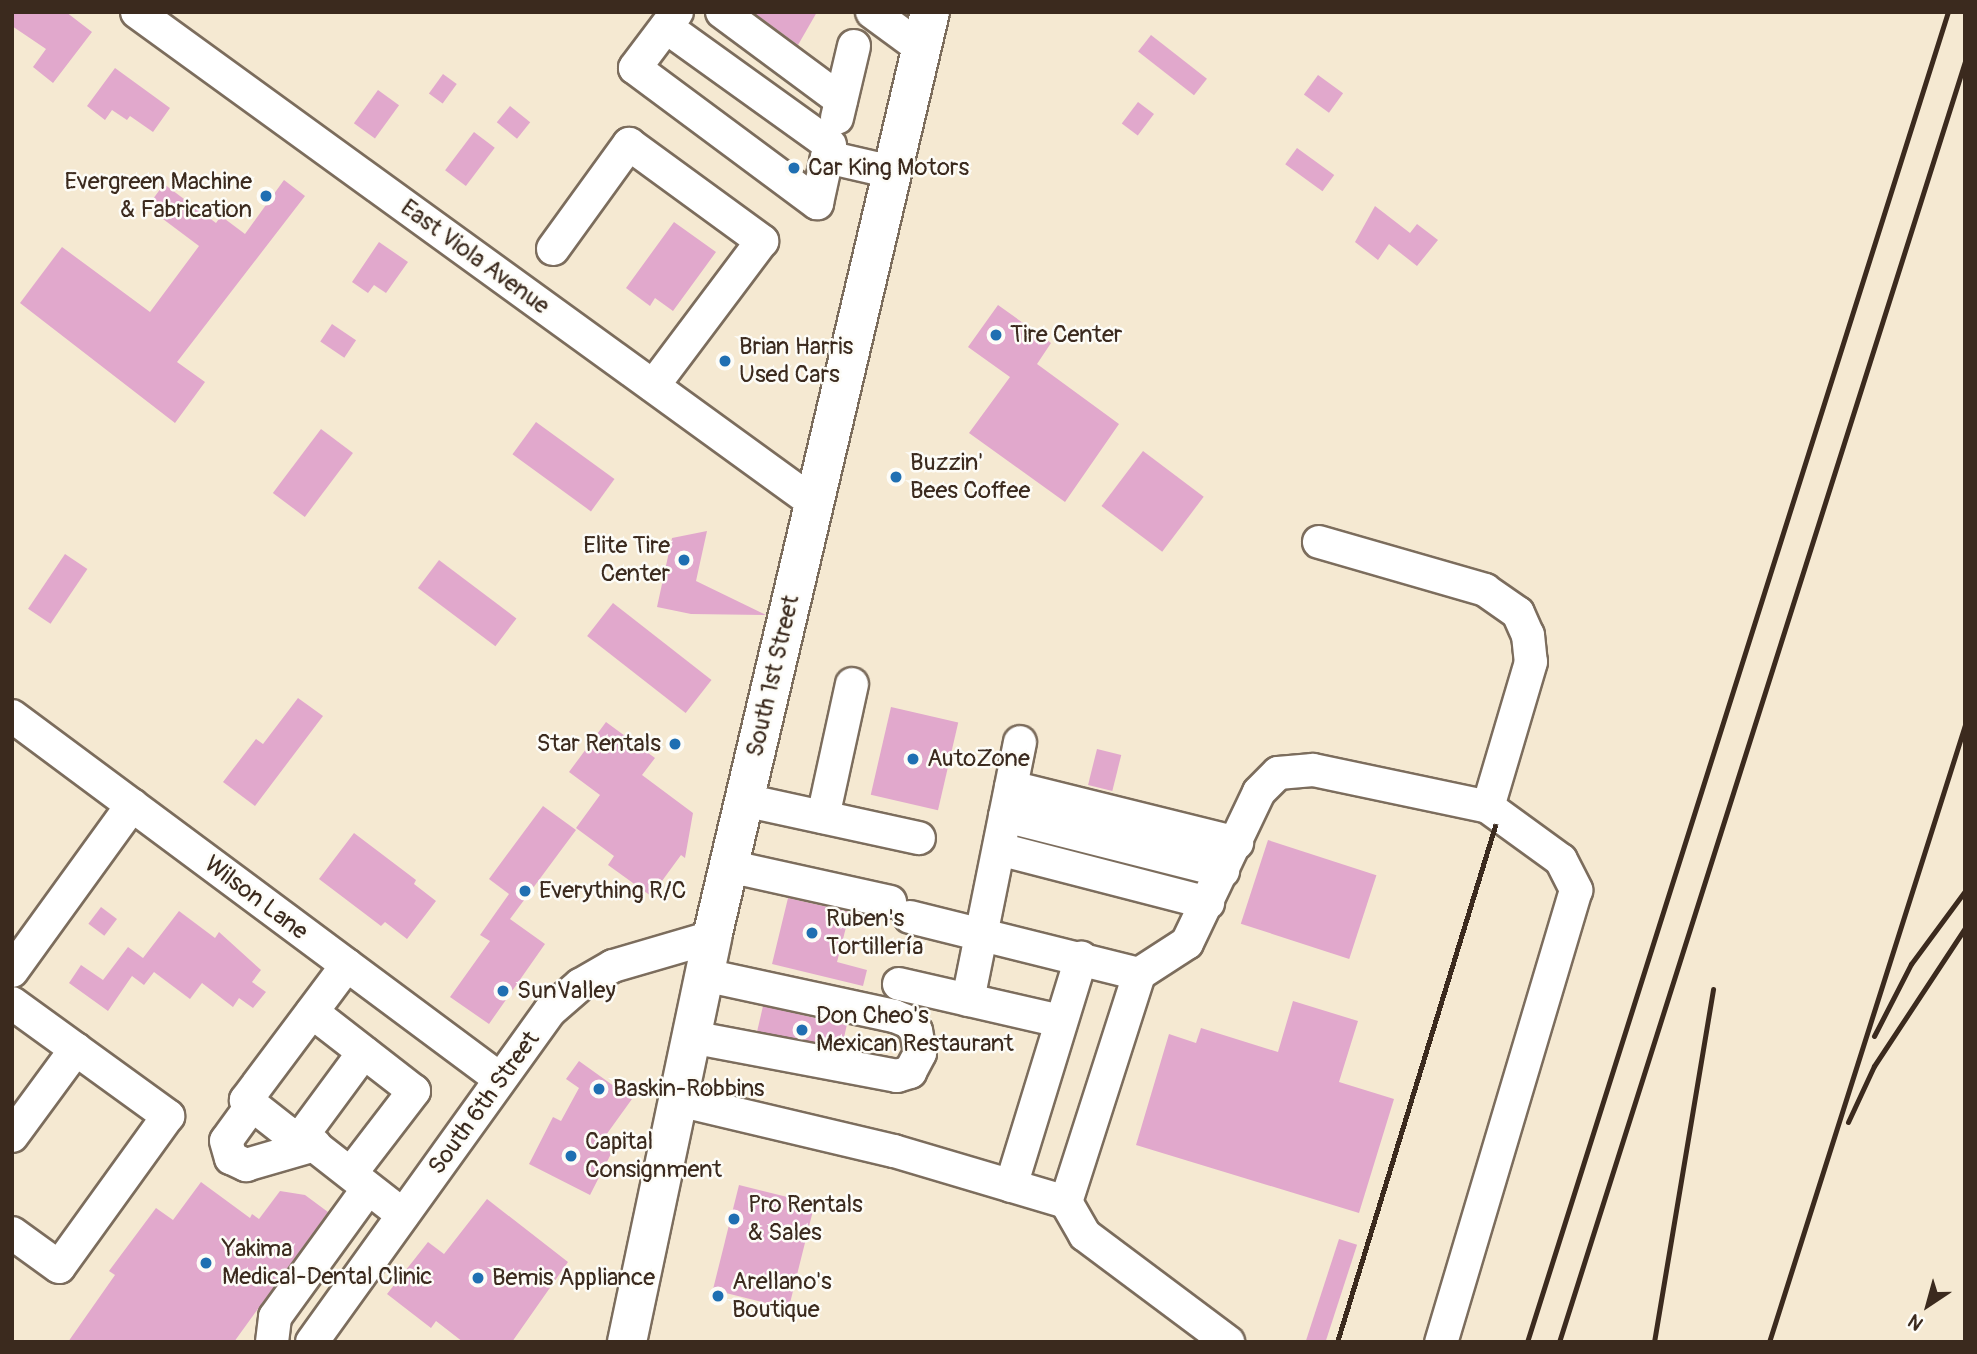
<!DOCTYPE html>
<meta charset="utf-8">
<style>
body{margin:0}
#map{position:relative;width:1977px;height:1354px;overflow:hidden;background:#f5e9d2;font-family:Pangolin,sans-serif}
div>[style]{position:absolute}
.building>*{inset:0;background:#e1a8cc;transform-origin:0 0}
.roads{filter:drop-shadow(2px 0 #7c6d5d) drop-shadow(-2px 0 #7c6d5d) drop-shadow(0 2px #7c6d5d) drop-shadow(0 -2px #7c6d5d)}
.minor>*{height:32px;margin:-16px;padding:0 16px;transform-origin:16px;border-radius:16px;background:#fff}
.major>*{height:38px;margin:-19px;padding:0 19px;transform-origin:19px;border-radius:19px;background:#fff}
.rail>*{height:5px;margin:-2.5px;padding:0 2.5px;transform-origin:2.5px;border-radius:2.5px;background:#3b2a1e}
.dots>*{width:19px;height:19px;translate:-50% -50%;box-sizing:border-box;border:4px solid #fdfcf7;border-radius:50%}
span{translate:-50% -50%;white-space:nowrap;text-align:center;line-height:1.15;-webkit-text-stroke:5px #fdfcf7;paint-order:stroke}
.poi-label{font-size:24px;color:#3b2a1e}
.left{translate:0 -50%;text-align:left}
.right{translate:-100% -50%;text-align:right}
.street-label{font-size:24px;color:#3b2a1e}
.frame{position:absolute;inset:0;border:14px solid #3b2a1e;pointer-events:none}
.north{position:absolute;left:1893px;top:1270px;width:70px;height:70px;-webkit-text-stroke:5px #fdfcf7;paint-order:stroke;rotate:216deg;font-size:19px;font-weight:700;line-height:28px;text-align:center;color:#3b2a1e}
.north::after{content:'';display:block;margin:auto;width:24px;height:32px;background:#3b2a1e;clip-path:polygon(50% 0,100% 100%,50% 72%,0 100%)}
</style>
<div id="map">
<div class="building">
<div style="clip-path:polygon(12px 12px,66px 12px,92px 32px,53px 83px,33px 67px,46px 49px,12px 26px)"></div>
<div style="clip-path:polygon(753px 12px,817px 12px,798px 45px)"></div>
<div style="left:1151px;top:35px;width:71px;height:21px;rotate:38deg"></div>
<div style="clip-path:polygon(115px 68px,170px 108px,153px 132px,130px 116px,127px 120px,112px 110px,105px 120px,87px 106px)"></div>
<div style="left:443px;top:74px;width:17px;height:24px;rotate:36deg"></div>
<div style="left:1318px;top:75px;width:31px;height:24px;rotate:36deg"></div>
<div style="left:378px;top:90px;width:26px;height:41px;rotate:36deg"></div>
<div style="left:1138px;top:102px;width:20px;height:27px;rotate:37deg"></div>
<div style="left:510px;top:106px;width:26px;height:21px;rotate:39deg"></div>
<div style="left:474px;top:132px;width:26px;height:48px;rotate:37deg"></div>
<div style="left:1297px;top:148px;width:46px;height:20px;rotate:36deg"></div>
<div style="clip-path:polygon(284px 180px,305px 196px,177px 362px,205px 382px,175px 423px,20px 303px,62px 247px,150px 312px,199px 246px,147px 207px,164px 184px,216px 223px,221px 216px,245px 234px)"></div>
<div style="clip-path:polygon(1375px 206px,1410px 233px,1417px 224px,1438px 240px,1417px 266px,1389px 244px,1378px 260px,1355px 242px)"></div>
<div style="clip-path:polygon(674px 222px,716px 252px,673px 311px,655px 298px,650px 306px,626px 288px)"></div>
<div style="clip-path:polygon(379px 242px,408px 262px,386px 293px,374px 285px,368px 293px,352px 282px)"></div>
<div style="clip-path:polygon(998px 305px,1051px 343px,1037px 364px,1119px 424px,1065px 502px,969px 433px,1010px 377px,968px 347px)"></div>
<div style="left:332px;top:324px;width:29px;height:21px;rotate:34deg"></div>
<div style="left:536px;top:422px;width:97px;height:40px;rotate:36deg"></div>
<div style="left:321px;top:429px;width:40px;height:80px;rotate:37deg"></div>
<div style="left:1143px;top:451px;width:76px;height:69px;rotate:37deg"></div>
<div style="clip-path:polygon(707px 531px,696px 581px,766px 615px,691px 614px,657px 607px,672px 538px)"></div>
<div style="left:65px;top:554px;width:27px;height:66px;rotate:34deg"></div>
<div style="left:439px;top:560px;width:97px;height:35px;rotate:37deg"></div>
<div style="left:613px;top:603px;width:125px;height:42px;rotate:38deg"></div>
<div style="clip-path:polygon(298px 698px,323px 716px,255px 806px,223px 782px,256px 739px,263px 744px)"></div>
<div style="left:891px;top:707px;width:69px;height:90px;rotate:13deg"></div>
<div style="clip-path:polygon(606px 722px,655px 758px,642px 775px,693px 813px,685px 858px,681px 855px,651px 896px,608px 865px,614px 856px,576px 828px,600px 795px,569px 772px)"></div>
<div style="left:1097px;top:749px;width:25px;height:37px;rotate:14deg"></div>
<div style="clip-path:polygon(543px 806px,576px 830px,510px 919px,545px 944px,489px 1024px,450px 997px,490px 941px,480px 935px,509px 894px,489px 879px)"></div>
<div style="clip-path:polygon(354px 833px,416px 880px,414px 884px,436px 901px,407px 939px,385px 922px,381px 926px,319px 879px)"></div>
<div style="left:1268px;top:840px;width:114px;height:88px;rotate:18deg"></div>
<div style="clip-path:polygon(788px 898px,850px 912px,837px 962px,867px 970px,863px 986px,772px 964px)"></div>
<div style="left:101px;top:907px;width:20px;height:21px;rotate:37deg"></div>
<div style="clip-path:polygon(179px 911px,215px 938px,219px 932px,261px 970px,252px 982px,266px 992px,253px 1008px,239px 998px,233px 1007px,202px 983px,190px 999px,154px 972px,144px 985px,132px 976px,108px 1011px,69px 983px,81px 965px,103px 980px,128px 947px,143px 958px)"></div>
<div style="clip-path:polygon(1293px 1001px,1358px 1021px,1339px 1082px,1394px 1099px,1359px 1213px,1136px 1145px,1169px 1034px,1196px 1043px,1201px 1028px,1278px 1052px)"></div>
<div style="left:763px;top:1006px;width:86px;height:26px;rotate:13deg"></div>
<div style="clip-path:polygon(579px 1061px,632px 1099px,601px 1142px,614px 1148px,590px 1195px,529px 1164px,553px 1117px,561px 1121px,579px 1088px,566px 1079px)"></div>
<div style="clip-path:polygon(201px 1182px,250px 1218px,252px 1214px,259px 1219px,280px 1191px,305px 1195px,328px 1212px,234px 1342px,68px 1342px,115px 1275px,109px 1271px,156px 1208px,173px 1220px)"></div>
<div style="left:739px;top:1185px;width:78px;height:108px;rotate:14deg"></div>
<div style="clip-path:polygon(487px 1199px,568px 1262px,512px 1342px,463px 1342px,436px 1321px,431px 1328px,387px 1294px,428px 1242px,444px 1254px)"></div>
<div style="left:1339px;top:1239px;width:19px;height:108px;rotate:18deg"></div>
</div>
<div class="roads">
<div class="minor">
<div style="left:137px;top:12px;width:835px;rotate:35.94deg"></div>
<div style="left:677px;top:12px;width:70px;rotate:126.9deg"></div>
<div style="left:635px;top:68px;width:227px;rotate:36.6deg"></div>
<div style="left:817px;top:203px;width:47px;rotate:-77.7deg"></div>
<div style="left:827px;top:157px;width:67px;rotate:13deg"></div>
<div style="left:722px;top:12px;width:148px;rotate:36.5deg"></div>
<div style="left:872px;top:12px;width:61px;rotate:36.3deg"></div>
<div style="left:666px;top:27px;width:202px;rotate:35.7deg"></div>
<div style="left:837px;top:118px;width:74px;rotate:-76.7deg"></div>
<div style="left:553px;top:249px;width:130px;rotate:-54.1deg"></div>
<div style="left:629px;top:144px;width:165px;rotate:36.1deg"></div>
<div style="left:762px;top:241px;width:181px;rotate:126.9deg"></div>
<div style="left:1319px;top:542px;width:173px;rotate:16.1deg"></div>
<div style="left:1485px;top:590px;width:40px;rotate:34.9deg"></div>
<div style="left:1518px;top:613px;width:24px;rotate:66deg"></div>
<div style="left:1528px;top:635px;width:27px;rotate:84deg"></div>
<div style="left:1531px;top:662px;width:151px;rotate:106.5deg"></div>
<div style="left:1488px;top:807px;width:90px;rotate:36deg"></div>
<div style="left:1561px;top:860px;width:34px;rotate:63deg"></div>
<div style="left:1576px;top:890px;width:472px;rotate:106.6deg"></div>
<div style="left:12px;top:716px;width:608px;rotate:36.64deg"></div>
<div style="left:1011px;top:787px;width:233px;rotate:13.9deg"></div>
<div style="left:744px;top:800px;width:179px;rotate:12.3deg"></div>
<div style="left:1005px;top:816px;width:225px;rotate:14.2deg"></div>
<div style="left:823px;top:817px;width:136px;rotate:-77.7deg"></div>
<div style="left:999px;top:849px;width:216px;rotate:14.5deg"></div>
<div style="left:728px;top:866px;width:166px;rotate:12.5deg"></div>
<div style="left:910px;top:917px;width:236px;rotate:14deg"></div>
<div style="left:347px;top:965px;width:169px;rotate:126.8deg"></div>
<div style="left:246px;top:1100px;width:53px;rotate:38.2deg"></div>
<div style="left:288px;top:1133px;width:14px;rotate:12deg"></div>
<div style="left:302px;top:1136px;width:128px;rotate:38deg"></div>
<div style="left:12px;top:971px;width:205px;rotate:-54.1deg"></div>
<div style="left:899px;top:984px;width:166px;rotate:12.9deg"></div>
<div style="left:968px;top:1000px;width:263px;rotate:-78.6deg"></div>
<div style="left:12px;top:1003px;width:193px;rotate:35.9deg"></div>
<div style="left:168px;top:1116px;width:186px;rotate:125.8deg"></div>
<div style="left:59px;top:1267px;width:58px;rotate:-144.1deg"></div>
<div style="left:312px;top:1012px;width:129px;rotate:37.8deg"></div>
<div style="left:414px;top:1091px;width:103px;rotate:127.5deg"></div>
<div style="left:691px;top:1037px;width:210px;rotate:10.7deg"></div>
<div style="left:897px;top:1076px;width:14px;rotate:-17deg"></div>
<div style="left:910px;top:1072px;width:21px;rotate:-62deg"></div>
<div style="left:920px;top:1053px;width:22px;rotate:-100deg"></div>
<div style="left:916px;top:1031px;width:11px;rotate:-128deg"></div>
<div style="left:909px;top:1022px;width:16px;rotate:-158deg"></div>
<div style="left:894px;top:1016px;width:194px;rotate:-167.8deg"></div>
<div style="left:678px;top:1100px;width:222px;rotate:13.3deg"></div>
<div style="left:894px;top:1151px;width:179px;rotate:16.5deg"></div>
<div style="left:1066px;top:1202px;width:38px;rotate:60deg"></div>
<div style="left:1085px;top:1235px;width:179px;rotate:36.8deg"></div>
<div style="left:252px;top:1105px;width:44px;rotate:125.8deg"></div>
<div style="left:226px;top:1141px;width:18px;rotate:74deg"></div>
<div style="left:231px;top:1158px;width:17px;rotate:25deg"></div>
<div style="left:246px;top:1165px;width:72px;rotate:-16.2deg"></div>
<div style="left:12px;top:1136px;width:108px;rotate:-53.7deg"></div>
<div style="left:302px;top:1136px;width:104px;rotate:-53.6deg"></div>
<div style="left:1011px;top:1186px;width:239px;rotate:-72.9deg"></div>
<div style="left:1066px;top:1202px;width:239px;rotate:-72.2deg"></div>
<div style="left:1139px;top:974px;width:57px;rotate:-32.9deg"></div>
<div style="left:1187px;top:943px;width:167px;rotate:-64.5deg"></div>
<div style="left:1259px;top:792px;width:27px;rotate:-45deg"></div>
<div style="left:1278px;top:773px;width:35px;rotate:-5deg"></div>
<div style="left:1313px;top:770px;width:179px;rotate:11.9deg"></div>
<div style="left:272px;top:1342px;width:25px;rotate:-83deg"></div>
<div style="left:275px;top:1317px;width:157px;rotate:-54.1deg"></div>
<div style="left:312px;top:1342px;width:408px;rotate:-54.3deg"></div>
<div style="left:550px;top:1011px;width:40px;rotate:-41deg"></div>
<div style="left:580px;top:985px;width:38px;rotate:-30deg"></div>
<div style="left:613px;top:966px;width:103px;rotate:-16.3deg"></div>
</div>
<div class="major">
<div style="left:627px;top:1342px;width:414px;rotate:-78.1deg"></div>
<div style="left:712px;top:937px;width:950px;rotate:-76.74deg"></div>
</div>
</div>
<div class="rail">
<div style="left:1874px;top:1036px;width:81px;rotate:-62.8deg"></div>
<div style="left:1911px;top:964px;width:91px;rotate:-53.5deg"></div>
<div style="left:1848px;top:1122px;width:62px;rotate:-65.1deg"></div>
<div style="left:1874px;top:1066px;width:165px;rotate:-56.6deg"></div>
<div style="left:1337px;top:1342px;width:540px;rotate:-72.98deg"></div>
<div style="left:1527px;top:1342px;width:1395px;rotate:-72.44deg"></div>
<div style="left:1559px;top:1342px;width:1344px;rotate:-72.41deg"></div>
<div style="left:1654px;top:1342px;width:358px;rotate:-80.5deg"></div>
<div style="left:1769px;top:1342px;width:647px;rotate:-72.38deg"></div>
</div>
<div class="dots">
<div style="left:794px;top:168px;background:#1f6fb2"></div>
<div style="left:266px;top:196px;background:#1f6fb2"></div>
<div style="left:996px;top:335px;background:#1f6fb2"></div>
<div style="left:725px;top:361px;background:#1f6fb2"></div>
<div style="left:896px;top:477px;background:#1f6fb2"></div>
<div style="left:684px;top:560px;background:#1f6fb2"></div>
<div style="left:675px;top:744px;background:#1f6fb2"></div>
<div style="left:913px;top:759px;background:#1f6fb2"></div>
<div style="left:525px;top:891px;background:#1f6fb2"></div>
<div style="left:812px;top:933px;background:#1f6fb2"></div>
<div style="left:503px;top:991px;background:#1f6fb2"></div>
<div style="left:802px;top:1030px;background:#1f6fb2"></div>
<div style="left:599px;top:1089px;background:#1f6fb2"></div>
<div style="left:571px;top:1156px;background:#1f6fb2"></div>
<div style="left:734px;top:1219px;background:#1f6fb2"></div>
<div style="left:206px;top:1263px;background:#1f6fb2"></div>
<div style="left:478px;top:1278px;background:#1f6fb2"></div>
<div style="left:718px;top:1296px;background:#1f6fb2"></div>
</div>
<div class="poi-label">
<span class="left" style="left:808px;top:168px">Car King Motors</span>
<span class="right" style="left:252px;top:196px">Evergreen Machine<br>&amp; Fabrication</span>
<span class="left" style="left:1010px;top:335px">Tire Center</span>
<span class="left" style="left:739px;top:361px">Brian Harris<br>Used Cars</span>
<span class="left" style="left:910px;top:477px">Buzzin'<br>Bees Coffee</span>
<span class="right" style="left:670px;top:560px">Elite Tire<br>Center</span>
<span class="right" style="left:661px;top:744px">Star Rentals</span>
<span class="left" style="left:927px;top:759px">AutoZone</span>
<span class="left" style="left:539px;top:891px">Everything R/C</span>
<span class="left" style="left:826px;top:933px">Ruben's<br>Tortillería</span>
<span class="left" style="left:517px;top:991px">SunValley</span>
<span class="left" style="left:816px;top:1030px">Don Cheo's<br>Mexican Restaurant</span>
<span class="left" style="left:613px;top:1089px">Baskin-Robbins</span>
<span class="left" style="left:585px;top:1156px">Capital<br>Consignment</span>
<span class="left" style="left:748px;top:1219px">Pro Rentals<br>&amp; Sales</span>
<span class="left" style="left:222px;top:1263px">Yakima<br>Medical-Dental Clinic</span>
<span class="left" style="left:492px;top:1278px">Bemis Appliance</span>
<span class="left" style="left:732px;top:1296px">Arellano's<br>Boutique</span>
</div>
<div class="street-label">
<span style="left:475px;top:257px;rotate:36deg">East Viola Avenue</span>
<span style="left:773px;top:676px;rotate:-77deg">South 1st Street</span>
<span style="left:256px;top:898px;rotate:37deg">Wilson Lane</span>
<span style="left:484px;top:1103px;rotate:-54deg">South 6th Street</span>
</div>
<div class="frame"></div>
<div class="north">N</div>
</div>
